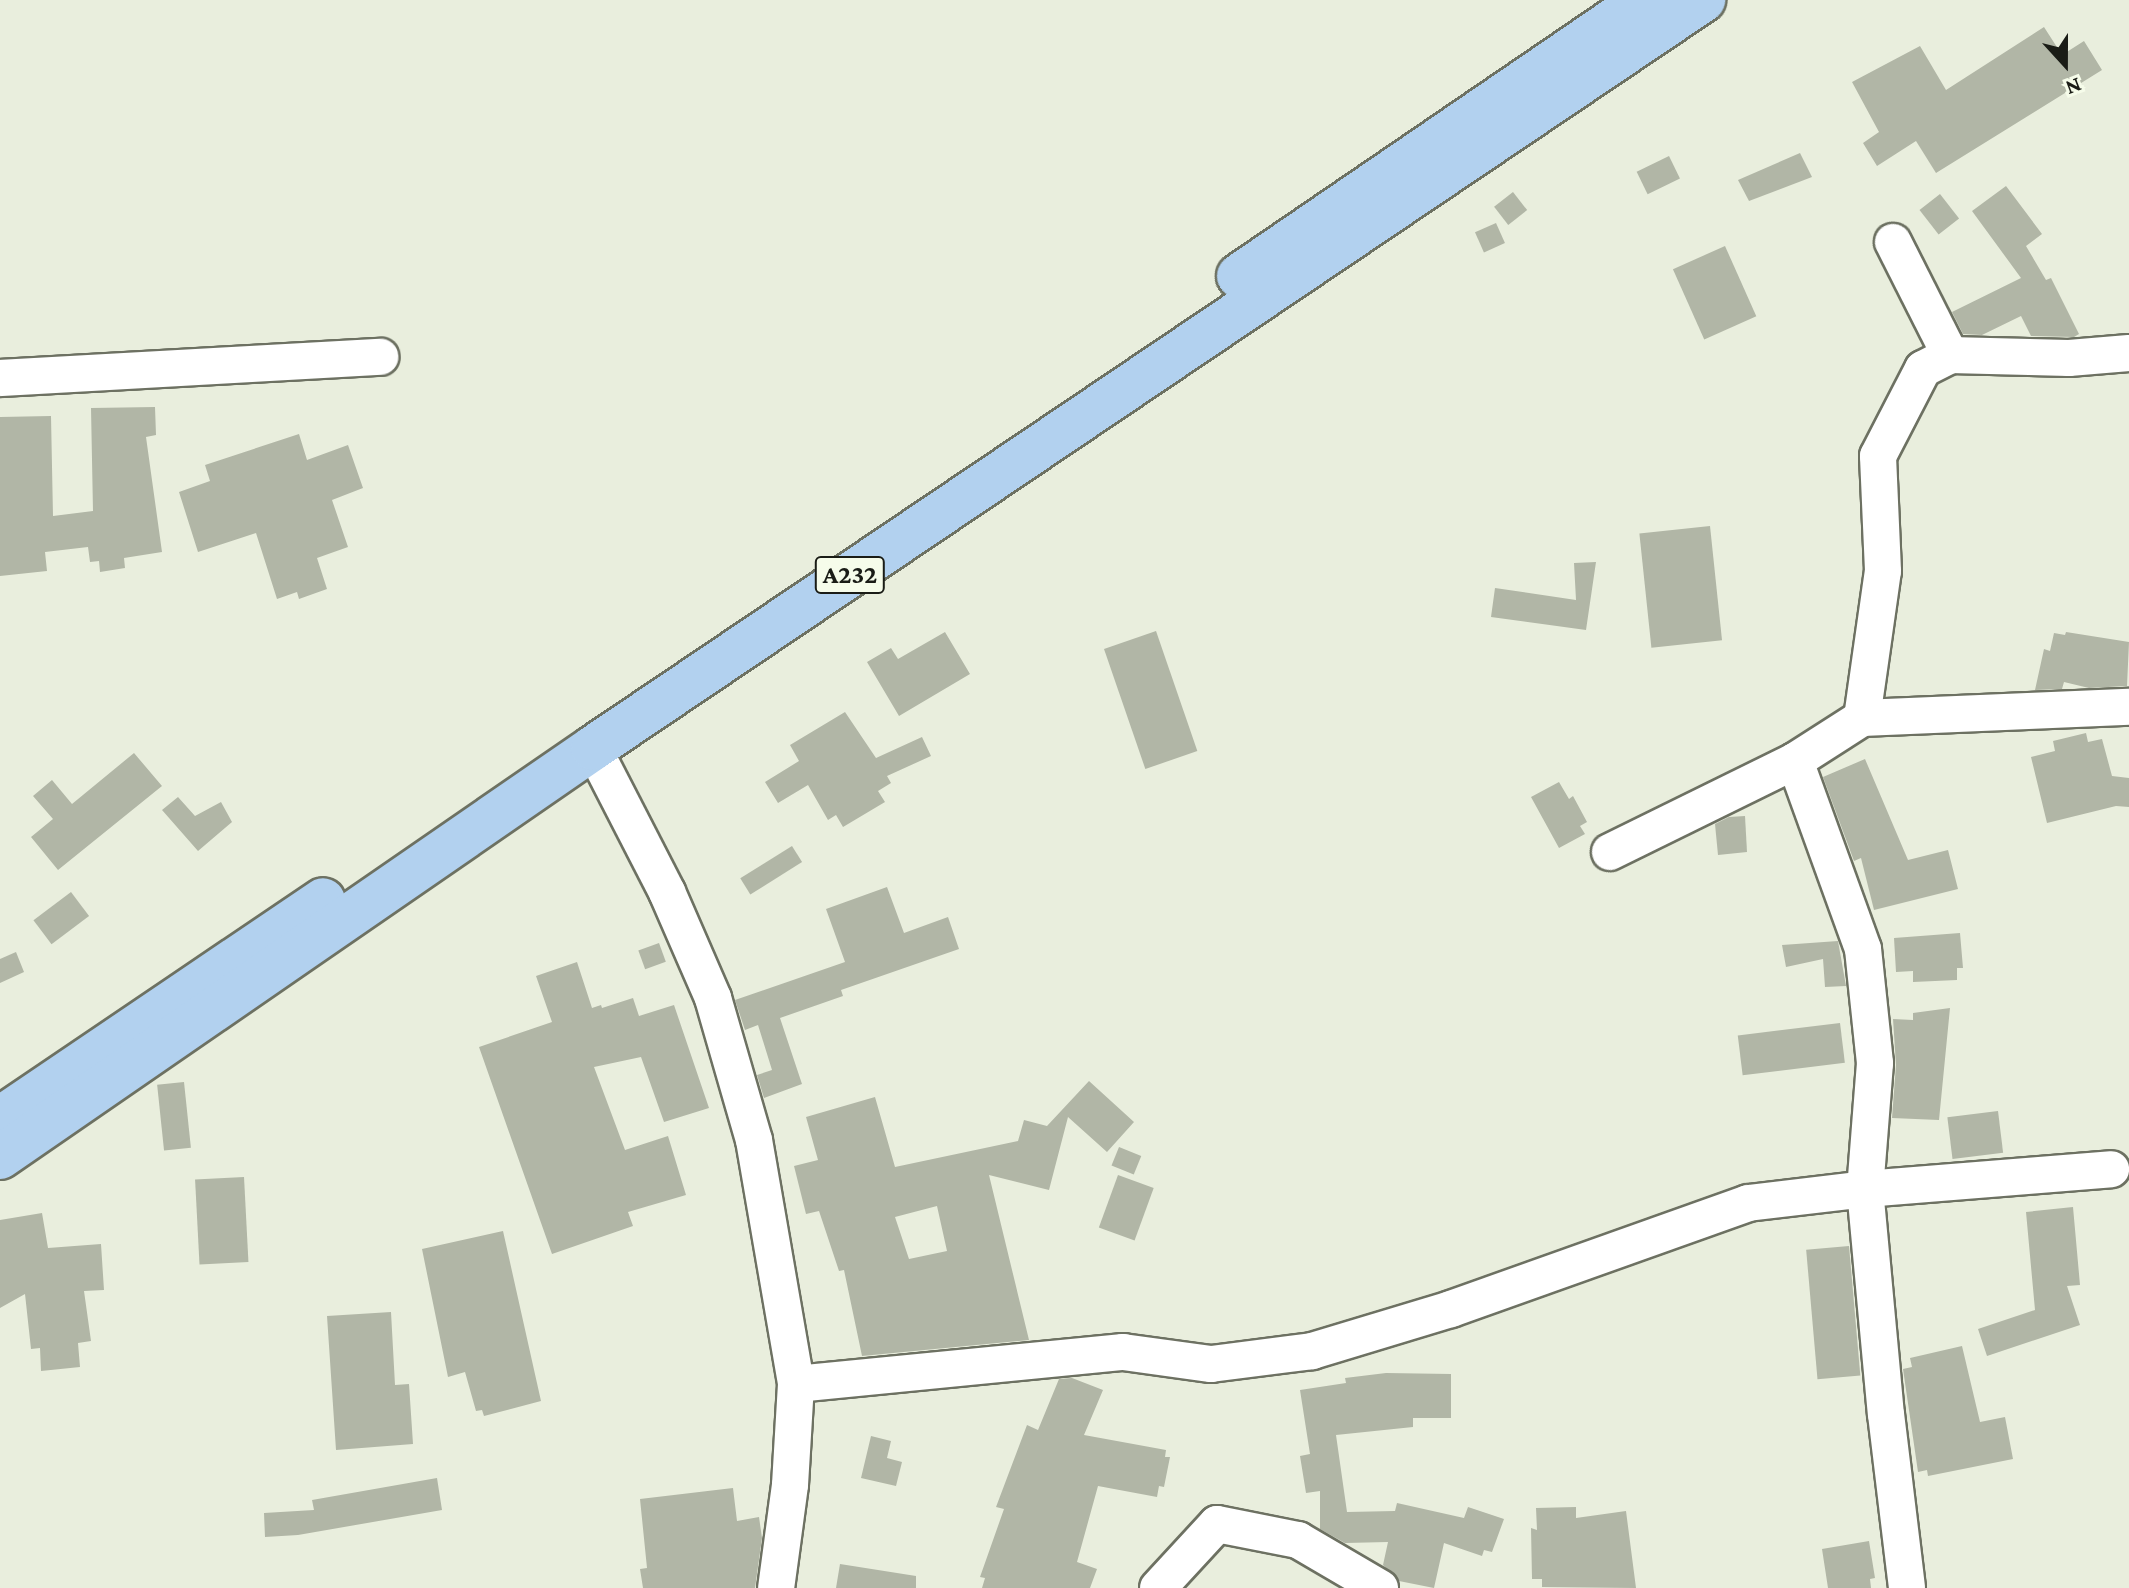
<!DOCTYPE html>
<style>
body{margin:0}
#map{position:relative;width:2129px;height:1588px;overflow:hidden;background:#e9eedd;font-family:"Crimson Pro",serif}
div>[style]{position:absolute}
.building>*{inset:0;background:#b1b6a6;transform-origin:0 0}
.roads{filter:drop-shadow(2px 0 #6d7162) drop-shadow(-2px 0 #6d7162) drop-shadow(0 2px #6d7162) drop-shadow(0 -2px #6d7162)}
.minor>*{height:36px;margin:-18px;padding:0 18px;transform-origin:18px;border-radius:18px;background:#fff}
.highway>*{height:44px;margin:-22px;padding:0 22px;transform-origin:22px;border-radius:22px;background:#b2d1ef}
span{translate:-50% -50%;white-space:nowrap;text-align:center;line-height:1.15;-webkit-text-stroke:8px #f6fcea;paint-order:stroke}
.shield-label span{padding:2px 6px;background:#f6fcea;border:2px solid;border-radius:6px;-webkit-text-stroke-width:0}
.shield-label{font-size:26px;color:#1a1c16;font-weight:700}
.north{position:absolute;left:2025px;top:24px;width:80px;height:80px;-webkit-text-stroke:6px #f6fcea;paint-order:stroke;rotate:159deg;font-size:22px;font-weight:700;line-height:32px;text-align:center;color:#1a1c16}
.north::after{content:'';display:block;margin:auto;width:28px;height:36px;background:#1a1c16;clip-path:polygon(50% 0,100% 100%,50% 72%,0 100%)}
</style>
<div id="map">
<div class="building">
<div style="clip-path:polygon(2044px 27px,2062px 55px,2084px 41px,2102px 70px,1936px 173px,1916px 141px,1877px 166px,1863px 143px,1879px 132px,1852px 82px,1920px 46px,1946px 90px)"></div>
<div style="clip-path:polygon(1800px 153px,1812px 177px,1749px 201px,1738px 180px)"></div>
<div style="left:1669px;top:156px;width:25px;height:36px;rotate:64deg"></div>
<div style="clip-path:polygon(2006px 186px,2042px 234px,2026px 246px,2046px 280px,2051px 278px,2079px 334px,2074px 337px,2031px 336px,2021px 316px,1982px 335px,1963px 334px,1952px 312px,2021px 278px,1972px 211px)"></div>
<div style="left:1513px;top:192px;width:23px;height:24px;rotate:52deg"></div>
<div style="left:1940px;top:194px;width:31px;height:26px;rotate:52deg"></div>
<div style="left:1496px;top:223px;width:22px;height:23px;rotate:66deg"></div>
<div style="left:1725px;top:246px;width:77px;height:57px;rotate:66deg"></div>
<div style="clip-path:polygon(155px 407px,156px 435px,146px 437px,162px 552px,124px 558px,125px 568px,100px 572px,99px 561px,90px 562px,88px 547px,45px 552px,47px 571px,0 576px,0 417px,51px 416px,53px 516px,93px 511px,91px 408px)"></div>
<div style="clip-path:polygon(299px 434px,307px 460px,348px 445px,363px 488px,332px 500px,348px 547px,317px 558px,327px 589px,299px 599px,297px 592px,277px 599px,256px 533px,198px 552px,179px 492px,210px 481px,205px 465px)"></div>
<div style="left:1710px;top:526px;width:115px;height:71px;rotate:84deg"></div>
<div style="clip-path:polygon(1596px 562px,1586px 630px,1491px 617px,1495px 588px,1576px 600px,1574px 563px)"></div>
<div style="left:1156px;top:631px;width:127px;height:55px;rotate:71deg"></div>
<div style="clip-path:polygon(945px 632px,970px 674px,899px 716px,867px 662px,891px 648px,898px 659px)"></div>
<div style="clip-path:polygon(2066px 632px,2129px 642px,2127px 686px,2089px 688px,2064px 682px,2062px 689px,2035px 690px,2044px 649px,2050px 651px,2054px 633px,2065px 635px)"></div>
<div style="clip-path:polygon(845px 712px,876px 758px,922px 737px,931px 756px,887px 776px,891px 783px,878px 791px,885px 802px,843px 827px,836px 815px,828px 820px,808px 785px,778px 803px,765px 782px,799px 761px,790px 745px)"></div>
<div style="clip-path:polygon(2086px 733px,2088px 742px,2102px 739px,2112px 776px,2129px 778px,2129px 807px,2116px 806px,2047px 823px,2031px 757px,2055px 751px,2053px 741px)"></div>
<div style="clip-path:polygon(134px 753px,162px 786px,58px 870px,31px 837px,53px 819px,33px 796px,52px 780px,72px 804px)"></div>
<div style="clip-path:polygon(1865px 759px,1908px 860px,1948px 850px,1958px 889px,1874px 910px,1861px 858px,1854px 861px,1823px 777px)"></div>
<div style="clip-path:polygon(1559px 782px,1569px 799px,1573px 796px,1587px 822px,1580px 826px,1585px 834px,1559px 848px,1531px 797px)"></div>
<div style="clip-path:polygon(178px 797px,195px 816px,221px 802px,232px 822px,198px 851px,162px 810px)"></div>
<div style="clip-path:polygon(1745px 816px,1747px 852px,1718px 855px,1715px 824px,1729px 817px)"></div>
<div style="left:792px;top:846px;width:19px;height:61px;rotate:58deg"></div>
<div style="clip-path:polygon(887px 887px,904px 933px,948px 917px,959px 949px,841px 990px,843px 996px,780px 1018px,802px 1084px,764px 1098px,757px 1075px,772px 1070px,758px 1025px,745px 1030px,735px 1000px,845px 962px,826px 909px)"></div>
<div style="left:71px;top:892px;width:30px;height:47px;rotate:53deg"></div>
<div style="clip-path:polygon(1960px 933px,1963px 968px,1957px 968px,1957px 980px,1913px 982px,1913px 971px,1896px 972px,1894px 938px)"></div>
<div style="clip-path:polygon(1838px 941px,1846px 986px,1825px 987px,1823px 959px,1786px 967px,1782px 945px)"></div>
<div style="left:659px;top:943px;width:20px;height:22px;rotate:70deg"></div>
<div style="clip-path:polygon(16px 952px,24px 972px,0 983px,0 959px)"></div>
<div style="clip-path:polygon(577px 962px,592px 1008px,601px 1005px,602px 1008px,633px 998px,639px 1016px,674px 1005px,709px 1108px,664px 1122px,641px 1057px,594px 1067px,625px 1150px,668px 1136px,686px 1195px,628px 1212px,633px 1226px,552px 1254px,479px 1047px,552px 1022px,536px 976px)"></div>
<div style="clip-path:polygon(1950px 1008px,1939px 1120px,1892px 1118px,1896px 1065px,1893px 1019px,1913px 1020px,1913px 1013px)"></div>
<div style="left:1840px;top:1023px;width:40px;height:103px;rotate:83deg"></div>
<div style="clip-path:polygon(evenodd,1089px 1081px,1134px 1122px,1107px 1152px,1068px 1117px,1049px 1190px,989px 1175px,1029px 1340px,862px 1356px,844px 1270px,839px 1271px,819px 1211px,806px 1214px,794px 1166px,818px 1160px,806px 1117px,875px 1097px,895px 1167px,1018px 1141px,1024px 1120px,1047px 1126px,1089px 1081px,937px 1206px,947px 1251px,909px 1259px,895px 1217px,937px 1206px)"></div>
<div style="left:184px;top:1082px;width:66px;height:27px;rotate:84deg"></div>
<div style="left:1998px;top:1111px;width:42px;height:51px;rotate:83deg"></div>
<div style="left:1119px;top:1147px;width:24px;height:20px;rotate:22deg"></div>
<div style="left:1118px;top:1175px;width:38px;height:56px;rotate:20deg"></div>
<div style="left:244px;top:1177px;width:85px;height:49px;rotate:87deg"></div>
<div style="clip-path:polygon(2073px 1207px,2080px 1285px,2067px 1286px,2080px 1325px,1987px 1356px,1978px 1329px,2035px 1310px,2026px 1212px)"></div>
<div style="clip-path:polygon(42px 1213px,48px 1248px,101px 1244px,104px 1290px,84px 1291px,91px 1341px,78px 1343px,80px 1367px,41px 1371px,40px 1348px,31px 1349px,25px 1294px,0 1308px,0 1220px)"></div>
<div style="clip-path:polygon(503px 1231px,541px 1401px,484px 1416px,482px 1410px,476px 1411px,465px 1372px,448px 1377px,422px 1249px)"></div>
<div style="left:1849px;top:1246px;width:130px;height:43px;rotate:85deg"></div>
<div style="clip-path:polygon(391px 1312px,395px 1385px,409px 1384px,413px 1444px,336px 1450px,327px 1316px)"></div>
<div style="clip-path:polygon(1962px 1346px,1980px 1422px,2005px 1417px,2013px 1459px,1928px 1476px,1927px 1470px,1918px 1472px,1903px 1369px,1912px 1367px,1910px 1358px)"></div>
<div style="clip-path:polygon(1386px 1373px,1451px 1374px,1451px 1418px,1413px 1418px,1413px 1427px,1336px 1435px,1347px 1512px,1395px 1511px,1397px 1503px,1464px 1518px,1468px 1507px,1504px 1519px,1492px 1552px,1484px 1550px,1482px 1556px,1444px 1543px,1434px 1588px,1399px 1581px,1383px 1565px,1388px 1542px,1345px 1543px,1320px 1529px,1320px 1491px,1306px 1493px,1300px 1456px,1310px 1454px,1300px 1390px,1346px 1383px,1345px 1378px)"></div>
<div style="clip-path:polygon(1072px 1378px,1103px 1390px,1084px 1435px,1166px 1450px,1165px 1457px,1170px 1457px,1164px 1487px,1159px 1486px,1157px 1497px,1098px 1486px,1077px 1562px,1097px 1569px,1090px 1588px,982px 1588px,985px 1578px,980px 1577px,1004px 1509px,996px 1507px,1027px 1425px,1038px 1430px,1059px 1379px)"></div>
<div style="clip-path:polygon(871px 1436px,891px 1441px,887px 1458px,902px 1462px,896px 1486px,861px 1478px)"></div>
<div style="clip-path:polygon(437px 1478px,442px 1510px,298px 1535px,265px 1537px,264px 1513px,314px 1510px,312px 1500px)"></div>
<div style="clip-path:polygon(733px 1488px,737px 1521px,759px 1517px,762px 1538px,755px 1588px,643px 1588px,640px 1569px,647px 1568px,640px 1499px)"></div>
<div style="clip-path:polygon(1576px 1507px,1576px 1518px,1626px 1511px,1636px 1588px,1542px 1587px,1542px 1579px,1532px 1579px,1531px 1528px,1537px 1530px,1536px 1508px)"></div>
<div style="clip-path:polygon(1869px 1541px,1875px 1578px,1870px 1579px,1871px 1588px,1828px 1588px,1822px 1549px)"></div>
<div style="clip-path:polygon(840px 1564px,916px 1576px,916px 1588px,836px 1588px)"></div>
</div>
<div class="roads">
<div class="minor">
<div style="left:1893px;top:242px;width:127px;rotate:63.2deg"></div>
<div style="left:0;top:378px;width:381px;rotate:-3.2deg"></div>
<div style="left:1862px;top:718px;width:148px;rotate:-81.9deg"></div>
<div style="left:1883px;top:571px;width:115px;rotate:-92.5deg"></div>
<div style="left:1878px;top:456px;width:98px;rotate:-62.7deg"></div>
<div style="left:1923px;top:369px;width:30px;rotate:-27deg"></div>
<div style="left:1950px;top:355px;width:119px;rotate:1.4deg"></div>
<div style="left:2069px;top:358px;width:60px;rotate:-4.8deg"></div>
<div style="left:593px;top:748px;width:162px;rotate:62.8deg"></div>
<div style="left:667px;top:892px;width:116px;rotate:66.5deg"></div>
<div style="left:713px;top:998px;width:148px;rotate:73.9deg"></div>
<div style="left:754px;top:1140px;width:248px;rotate:80.2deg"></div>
<div style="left:796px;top:1384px;width:101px;rotate:93.4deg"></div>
<div style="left:790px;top:1485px;width:104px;rotate:97.7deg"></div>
<div style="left:1795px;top:761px;width:200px;rotate:70.1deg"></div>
<div style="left:1863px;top:949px;width:115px;rotate:84deg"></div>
<div style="left:1875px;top:1063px;width:126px;rotate:94.5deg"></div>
<div style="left:1865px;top:1189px;width:226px;rotate:84.7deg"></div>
<div style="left:1886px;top:1414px;width:175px;rotate:83.1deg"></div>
<div style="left:1610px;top:852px;width:206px;rotate:-26.2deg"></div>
<div style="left:1795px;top:761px;width:80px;rotate:-32.7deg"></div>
<div style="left:1862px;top:718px;width:267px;rotate:-2.4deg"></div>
<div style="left:796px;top:1384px;width:329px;rotate:-5.6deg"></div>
<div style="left:1123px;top:1352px;width:89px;rotate:7.8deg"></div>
<div style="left:1211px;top:1364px;width:102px;rotate:-7.3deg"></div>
<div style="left:1312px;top:1351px;width:145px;rotate:-16.8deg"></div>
<div style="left:1451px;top:1309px;width:315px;rotate:-19.6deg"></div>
<div style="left:1748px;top:1203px;width:118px;rotate:-6.8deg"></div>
<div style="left:1865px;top:1189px;width:247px;rotate:-4.6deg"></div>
<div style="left:1158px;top:1588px;width:87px;rotate:-47.3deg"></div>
<div style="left:1217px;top:1524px;width:83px;rotate:11.2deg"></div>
<div style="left:1298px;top:1540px;width:95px;rotate:30.3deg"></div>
</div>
<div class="highway">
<div style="left:1239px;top:276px;width:490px;rotate:-34.3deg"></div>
<div style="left:0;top:1119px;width:390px;rotate:-34.1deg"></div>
<div style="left:0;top:1157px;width:720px;rotate:-34.59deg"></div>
<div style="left:593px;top:748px;width:1339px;rotate:-33.98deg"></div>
</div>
</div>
<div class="shield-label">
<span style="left:850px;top:575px">A232</span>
</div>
<div class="north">N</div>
</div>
